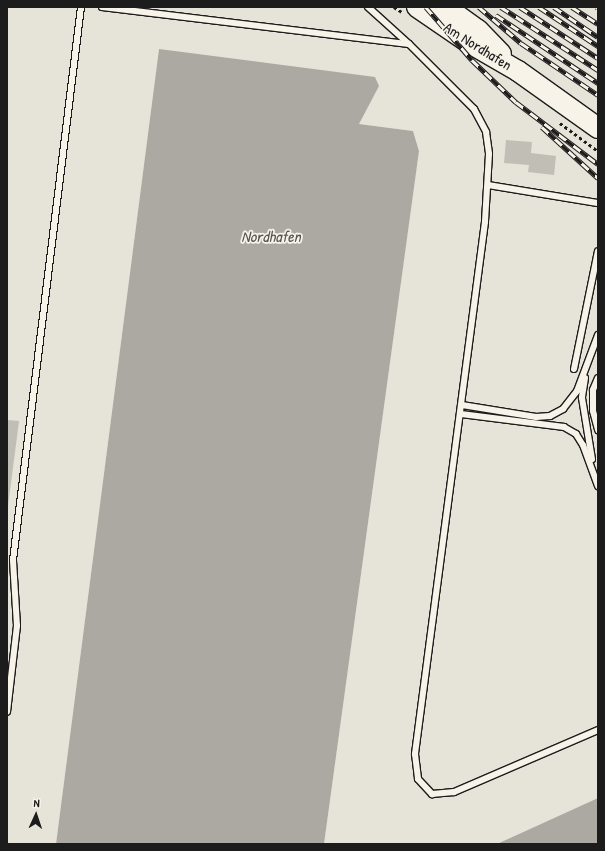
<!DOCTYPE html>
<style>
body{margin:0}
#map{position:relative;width:605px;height:851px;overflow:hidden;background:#f7f3e8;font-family:"Patrick Hand",sans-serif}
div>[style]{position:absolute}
.built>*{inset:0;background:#e6e3d9}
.water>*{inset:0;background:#aca9a2}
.building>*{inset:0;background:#c0beb5}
.path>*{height:2.5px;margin-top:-1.25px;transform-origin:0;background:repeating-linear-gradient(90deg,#1c1c1c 0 3px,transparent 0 6px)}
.roads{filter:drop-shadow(1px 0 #1c1c1c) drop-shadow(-1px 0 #1c1c1c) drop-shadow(0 1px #1c1c1c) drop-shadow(0 -1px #1c1c1c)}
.lane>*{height:6px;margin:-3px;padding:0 3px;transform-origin:3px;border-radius:3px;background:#f7f3e8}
.primary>*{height:20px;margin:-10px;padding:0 10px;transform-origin:10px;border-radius:10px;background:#f7f3e8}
.rail>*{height:4.5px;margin-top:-2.25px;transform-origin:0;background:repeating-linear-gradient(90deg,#f7f3e8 0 9px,#1c1c1c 0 18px);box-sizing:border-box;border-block:1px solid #1c1c1c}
span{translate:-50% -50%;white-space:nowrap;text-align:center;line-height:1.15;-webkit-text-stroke:3.5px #f7f3e8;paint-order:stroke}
.street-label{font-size:15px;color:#1c1c1c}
.water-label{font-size:16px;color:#565452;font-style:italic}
.frame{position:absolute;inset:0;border:8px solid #1c1c1c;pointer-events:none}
.north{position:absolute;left:16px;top:795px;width:40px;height:40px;-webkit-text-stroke:3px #f7f3e8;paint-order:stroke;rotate:3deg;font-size:11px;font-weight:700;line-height:16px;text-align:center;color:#1c1c1c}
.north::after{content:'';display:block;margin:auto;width:14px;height:18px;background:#1c1c1c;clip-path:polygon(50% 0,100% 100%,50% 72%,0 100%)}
</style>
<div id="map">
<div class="built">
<div style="clip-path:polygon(7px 7px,598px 7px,598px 798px,497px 844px,324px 844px,419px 150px,413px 131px,359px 124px,378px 86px,159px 49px,56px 844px,7px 844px)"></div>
</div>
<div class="water">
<div style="clip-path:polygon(159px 49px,375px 77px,379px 86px,359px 124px,413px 131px,419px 151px,324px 844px,56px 844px)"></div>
<div style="clip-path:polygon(598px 798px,598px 844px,497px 844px)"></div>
</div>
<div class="building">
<div style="clip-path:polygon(506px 140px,532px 142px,531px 153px,556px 156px,554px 175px,528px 172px,529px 165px,504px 163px)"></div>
<div style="clip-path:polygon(7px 420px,19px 421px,8px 506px,7px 506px)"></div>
</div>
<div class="path">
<div style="left:394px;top:7px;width:9px;rotate:32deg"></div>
<div style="left:560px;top:123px;width:47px;rotate:36.4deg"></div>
</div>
<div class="roads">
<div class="lane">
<div style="left:102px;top:7px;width:309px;rotate:6.9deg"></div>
<div style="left:368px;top:7px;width:55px;rotate:42.1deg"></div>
<div style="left:409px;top:44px;width:92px;rotate:45deg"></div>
<div style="left:474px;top:109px;width:26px;rotate:62deg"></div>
<div style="left:486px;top:132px;width:22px;rotate:82deg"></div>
<div style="left:489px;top:154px;width:68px;rotate:93.4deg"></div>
<div style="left:485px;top:222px;width:537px;rotate:97.5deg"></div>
<div style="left:415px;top:754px;width:25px;rotate:83deg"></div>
<div style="left:418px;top:779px;width:21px;rotate:47deg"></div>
<div style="left:432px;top:794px;width:22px;rotate:-5deg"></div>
<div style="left:454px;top:792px;width:157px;rotate:-23.3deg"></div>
<div style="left:488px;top:185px;width:111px;rotate:9.3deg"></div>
<div style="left:574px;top:369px;width:120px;rotate:-78.5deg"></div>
<div style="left:585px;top:378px;width:20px;rotate:99deg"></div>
<div style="left:582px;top:398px;width:62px;rotate:80.7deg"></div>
<div style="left:598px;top:378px;width:13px;rotate:113deg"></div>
<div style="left:593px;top:390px;width:21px;rotate:90deg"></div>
<div style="left:593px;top:411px;width:20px;rotate:75deg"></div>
<div style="left:462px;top:405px;width:75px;rotate:9.2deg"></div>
<div style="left:536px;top:417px;width:14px;rotate:-4deg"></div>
<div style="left:550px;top:416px;width:15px;rotate:-28deg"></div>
<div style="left:563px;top:409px;width:23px;rotate:-52deg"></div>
<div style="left:577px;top:391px;width:60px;rotate:-69.4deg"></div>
<div style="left:461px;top:414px;width:104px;rotate:7.2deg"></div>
<div style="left:564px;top:427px;width:14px;rotate:30deg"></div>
<div style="left:576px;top:434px;width:13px;rotate:58deg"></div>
<div style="left:583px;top:445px;width:44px;rotate:69.9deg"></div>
<div style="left:7px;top:712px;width:87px;rotate:-83.4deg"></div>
<div style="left:17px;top:626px;width:66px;rotate:-93.5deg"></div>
<div style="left:13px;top:560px;width:557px;rotate:-82.99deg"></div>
</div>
<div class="primary">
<div style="left:417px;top:7px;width:62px;rotate:34.5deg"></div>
<div style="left:468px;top:42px;width:58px;rotate:30.1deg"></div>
<div style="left:518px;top:71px;width:98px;rotate:35.5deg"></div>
<div style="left:446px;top:7px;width:39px;rotate:36deg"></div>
<div style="left:478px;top:30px;width:33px;rotate:46deg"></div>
</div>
</div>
<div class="rail">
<div style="left:426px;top:7px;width:70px;rotate:49deg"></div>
<div style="left:472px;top:60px;width:61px;rotate:43.7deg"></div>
<div style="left:516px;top:102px;width:103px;rotate:37.1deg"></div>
<div style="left:479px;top:7px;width:55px;rotate:40.6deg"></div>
<div style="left:521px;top:43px;width:93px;rotate:34deg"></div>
<div style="left:501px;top:7px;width:116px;rotate:33deg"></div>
<div style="left:520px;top:7px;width:93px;rotate:33.2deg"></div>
<div style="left:539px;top:7px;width:71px;rotate:33.5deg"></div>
<div style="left:554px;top:7px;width:53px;rotate:34.3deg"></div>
<div style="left:572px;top:7px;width:31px;rotate:33deg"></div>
<div style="left:597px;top:7px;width:1px;rotate:45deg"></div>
<div style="left:496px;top:15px;width:123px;rotate:33.7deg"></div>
<div style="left:542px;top:127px;width:76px;rotate:42.3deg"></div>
</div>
<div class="street-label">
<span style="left:478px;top:46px;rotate:32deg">Am Nordhafen</span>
</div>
<div class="water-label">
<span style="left:271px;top:236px">Nordhafen</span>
</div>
<div class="frame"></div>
<div class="north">N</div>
</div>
